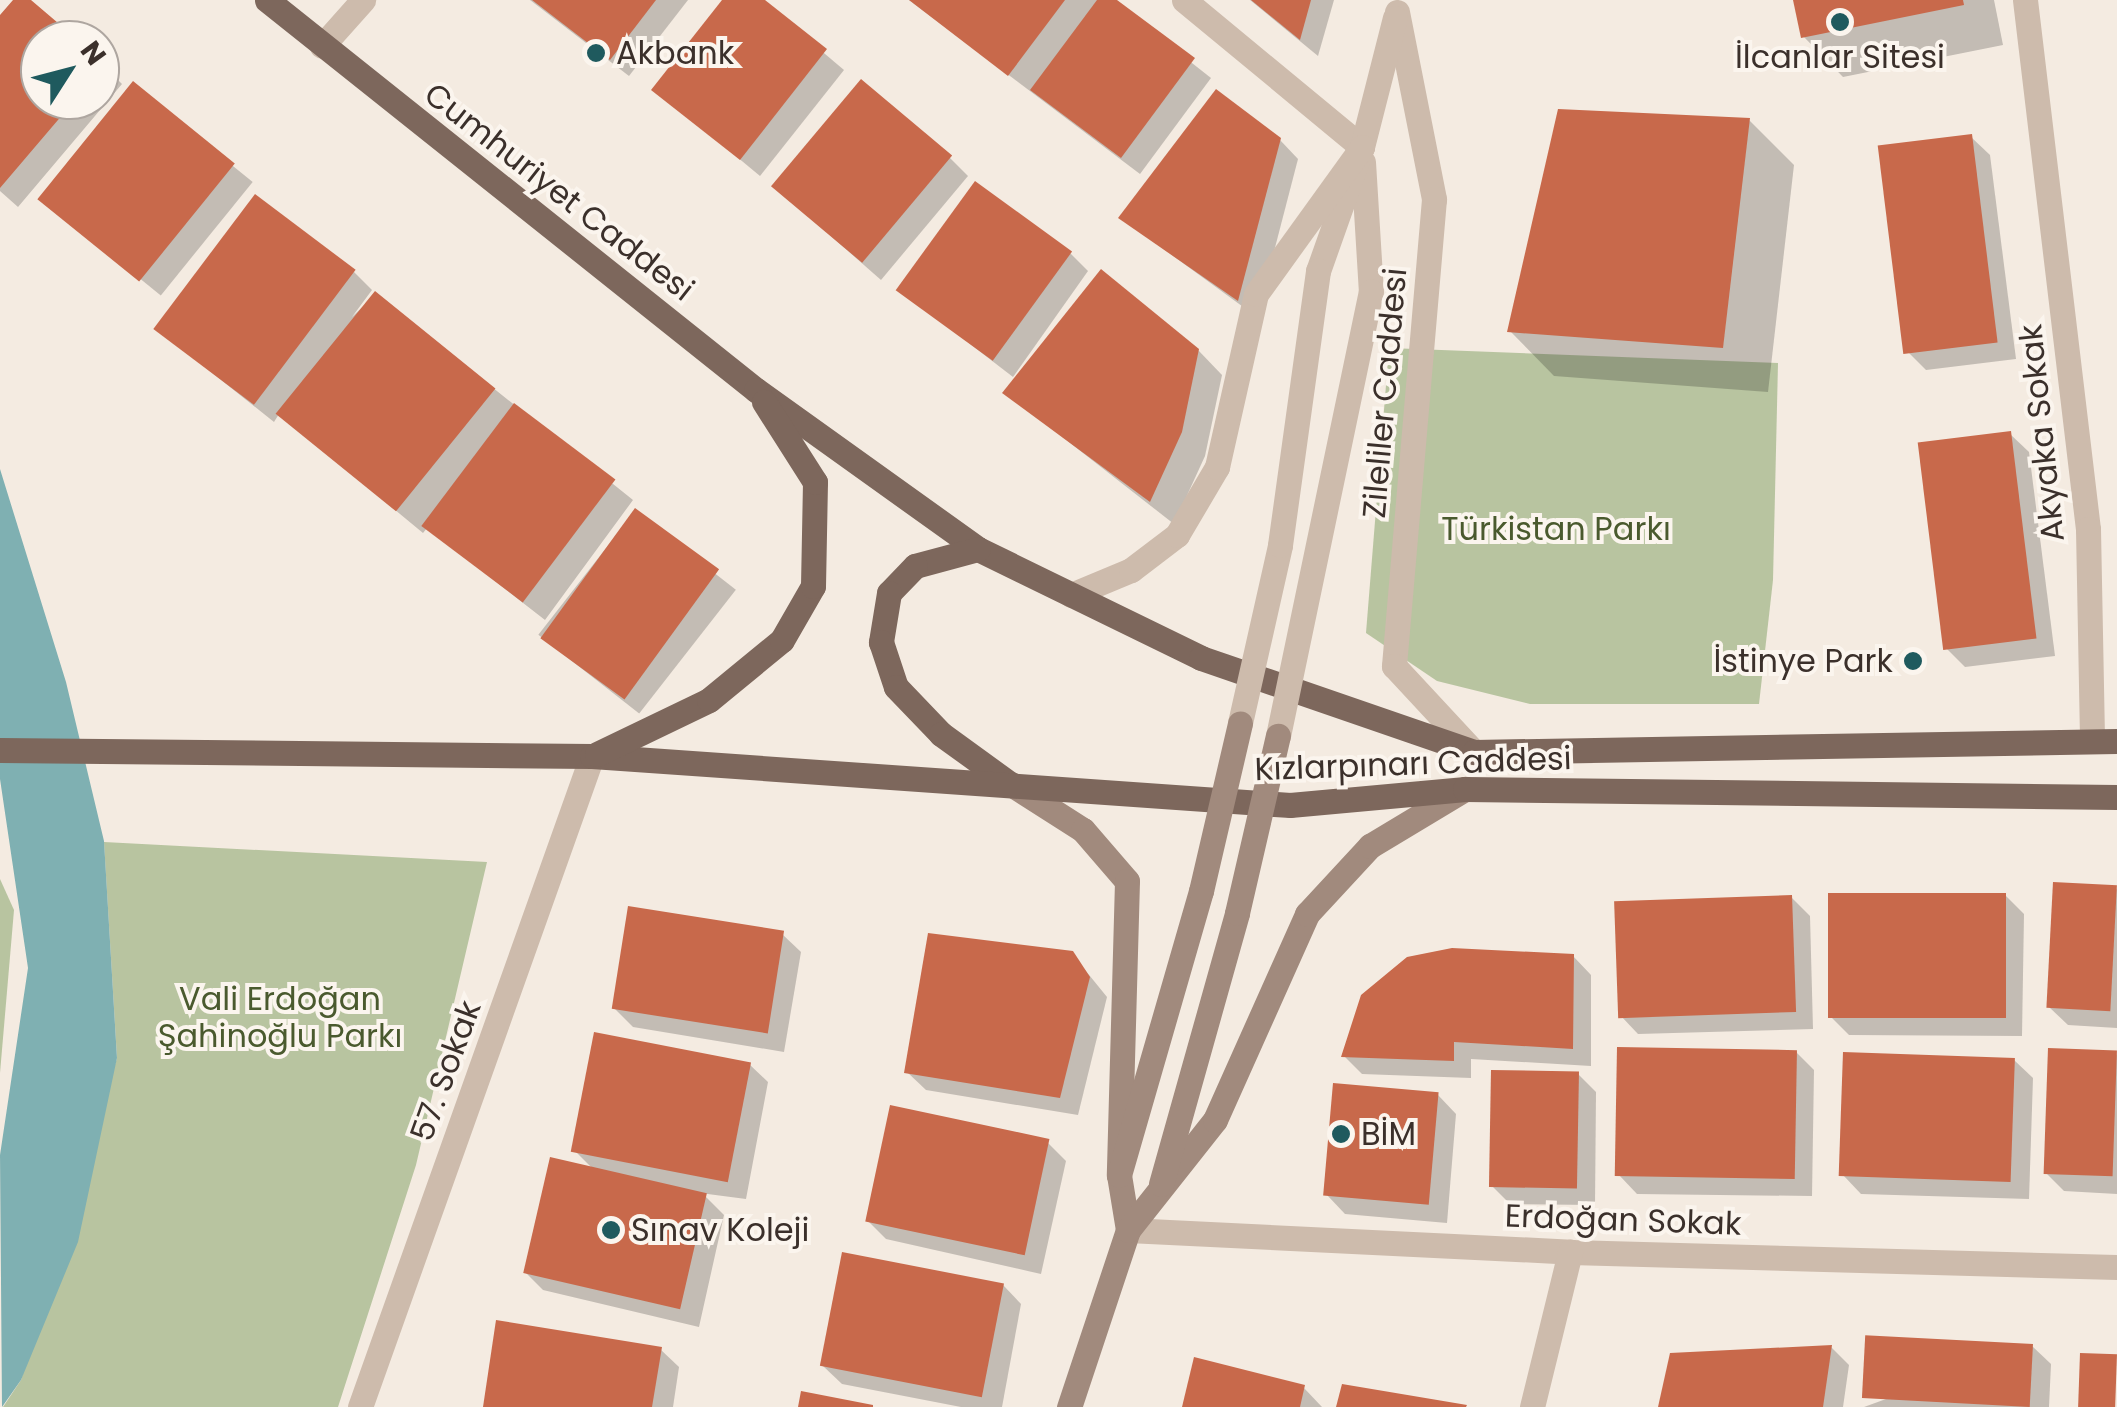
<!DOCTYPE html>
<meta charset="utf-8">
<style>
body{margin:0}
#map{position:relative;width:2117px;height:1407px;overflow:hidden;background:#f4ebe1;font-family:Poppins,sans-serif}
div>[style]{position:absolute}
.green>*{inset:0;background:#b8c4a0}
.water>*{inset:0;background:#7fb0b2}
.shadow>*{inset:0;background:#0003;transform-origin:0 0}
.building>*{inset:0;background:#c8694b;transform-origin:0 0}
.minor>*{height:25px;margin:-12.5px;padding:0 12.5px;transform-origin:12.5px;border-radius:12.5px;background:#cdbbac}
.secondary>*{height:25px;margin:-12.5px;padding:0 12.5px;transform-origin:12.5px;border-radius:12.5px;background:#a18a7d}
.primary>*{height:25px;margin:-12.5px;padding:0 12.5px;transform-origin:12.5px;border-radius:12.5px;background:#7d675c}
.minor-bridge>*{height:25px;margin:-12.5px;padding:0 12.5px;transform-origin:12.5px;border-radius:12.5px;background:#cdbbac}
.secondary-bridge>*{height:25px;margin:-12.5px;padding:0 12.5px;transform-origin:12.5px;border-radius:12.5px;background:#a18a7d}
.dots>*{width:28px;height:28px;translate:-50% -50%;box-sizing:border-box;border:5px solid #fbf5ee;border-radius:50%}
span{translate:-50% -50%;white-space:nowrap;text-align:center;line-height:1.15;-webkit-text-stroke:8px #fbf5ee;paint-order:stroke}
.poi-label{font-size:32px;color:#3b302b}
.left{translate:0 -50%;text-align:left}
.right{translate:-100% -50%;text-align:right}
.street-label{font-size:32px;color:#3b302b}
.park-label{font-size:32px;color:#4a5a2e}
.north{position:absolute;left:20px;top:20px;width:100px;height:100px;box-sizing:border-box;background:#fbf5ee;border:2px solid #aea6a0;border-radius:50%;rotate:54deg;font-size:28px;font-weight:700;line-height:40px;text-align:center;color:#3b302b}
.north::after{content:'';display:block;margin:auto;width:35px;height:45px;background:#1f5a5e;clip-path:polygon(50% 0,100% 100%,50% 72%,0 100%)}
</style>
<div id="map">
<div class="green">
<div style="clip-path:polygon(1389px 348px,1778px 363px,1773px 580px,1759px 704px,1530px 704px,1437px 681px,1366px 633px)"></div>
<div style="clip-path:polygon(104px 842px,487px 862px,416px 1165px,338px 1407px,3px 1407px,21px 1380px,117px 1058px)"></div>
<div style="clip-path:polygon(0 879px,14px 910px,0 1073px)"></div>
</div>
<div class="water">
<div style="clip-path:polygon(0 469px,66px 682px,104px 841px,117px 1058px,78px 1242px,21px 1380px,2px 1407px,0 1155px,28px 968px,0 779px)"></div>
</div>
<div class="shadow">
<div style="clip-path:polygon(16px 0,27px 0,74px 40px,40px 40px,40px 100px,100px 100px,100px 62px,122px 84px,18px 207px,0 191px,0 19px)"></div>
<div style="clip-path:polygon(530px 0,688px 0,629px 76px)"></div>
<div style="clip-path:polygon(725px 0,761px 0,844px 70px,760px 176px,655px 89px)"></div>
<div style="clip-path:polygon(909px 0,1112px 0,1211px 78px,1140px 174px)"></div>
<div style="clip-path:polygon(1250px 0,1334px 0,1318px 56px)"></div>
<div style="clip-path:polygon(1796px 0,1994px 0,2003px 45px,1843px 77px,1803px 36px)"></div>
<div style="left:133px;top:85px;width:154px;height:146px;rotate:39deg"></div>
<div style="clip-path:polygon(1749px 120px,1794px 165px,1768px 392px,1554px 376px,1510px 331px)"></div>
<div style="clip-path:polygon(1971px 137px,1990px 155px,2016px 359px,1926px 370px,1908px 352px)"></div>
<div style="clip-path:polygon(1280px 140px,1298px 159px,1257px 317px,1121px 218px)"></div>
<div style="clip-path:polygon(950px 158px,968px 176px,881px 280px,774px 186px)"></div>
<div style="clip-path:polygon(1070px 253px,1088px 271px,1013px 377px,900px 290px)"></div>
<div style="clip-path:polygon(354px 272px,372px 290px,352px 317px,376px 294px,633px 500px,545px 620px,427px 528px,423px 533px,279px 414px,274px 422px,157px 329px)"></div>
<div style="clip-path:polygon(1198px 350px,1222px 375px,1205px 456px,1174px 524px,1006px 393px)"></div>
<div style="clip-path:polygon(2010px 434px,2029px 452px,2055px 656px,1965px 667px,1947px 649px)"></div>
<div style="left:635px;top:511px;width:128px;height:157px;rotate:38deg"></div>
<div style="clip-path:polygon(2117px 888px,2117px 1028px,2068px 1025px,2049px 1007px)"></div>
<div style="clip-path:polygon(2005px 895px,2024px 914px,2022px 1036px,1849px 1035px,1831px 1017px)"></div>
<div style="clip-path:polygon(1791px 897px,1810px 916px,1813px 1029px,1638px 1034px,1620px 1015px)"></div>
<div style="clip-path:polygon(782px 934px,801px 952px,784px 1052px,633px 1027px,614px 1008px)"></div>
<div style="clip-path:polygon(1072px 954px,1107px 997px,1078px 1115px,926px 1090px,907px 1072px)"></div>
<div style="clip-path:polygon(1573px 956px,1591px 975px,1591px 1066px,1471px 1059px,1471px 1078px,1362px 1074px,1344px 1056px)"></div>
<div style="clip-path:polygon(1796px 1052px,1814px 1070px,1812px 1196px,1637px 1194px,1619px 1175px)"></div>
<div style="clip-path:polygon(2117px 1054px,2117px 1194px,2064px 1191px,2046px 1173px)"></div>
<div style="clip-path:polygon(2014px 1060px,2033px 1078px,2029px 1199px,1861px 1194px,1843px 1175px)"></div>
<div style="clip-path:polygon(749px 1064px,768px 1082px,746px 1199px,677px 1190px,706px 1197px,724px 1215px,699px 1327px,543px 1290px,525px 1272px,594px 1170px,575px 1151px)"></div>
<div style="clip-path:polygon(1578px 1074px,1596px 1092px,1595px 1205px,1510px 1204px,1492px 1186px)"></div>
<div style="clip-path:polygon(1438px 1095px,1456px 1114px,1447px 1223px,1345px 1214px,1327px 1195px)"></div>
<div style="clip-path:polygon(1048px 1143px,1066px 1161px,1041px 1274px,886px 1239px,867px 1220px)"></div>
<div style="clip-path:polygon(1003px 1285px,1021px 1304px,1002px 1407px,961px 1407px,842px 1384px,823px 1366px)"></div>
<div style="clip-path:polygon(2032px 1346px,2051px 1364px,2049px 1407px,1864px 1407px)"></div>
<div style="clip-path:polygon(1831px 1347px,1849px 1365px,1843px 1407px,1661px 1407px)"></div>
<div style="clip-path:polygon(660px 1349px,679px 1367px,673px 1407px,486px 1407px)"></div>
<div style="clip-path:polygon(1304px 1388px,1322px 1407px,1184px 1407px)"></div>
</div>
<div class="building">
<div style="clip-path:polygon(13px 0,31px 0,78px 40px,40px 40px,40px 100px,75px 100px,0 188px,0 15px)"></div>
<div style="clip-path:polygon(532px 0,656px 0,610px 60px)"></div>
<div style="clip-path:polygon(722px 0,765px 0,827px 49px,740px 160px,651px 90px)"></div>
<div style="clip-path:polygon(909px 0,1065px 0,1008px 76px)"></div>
<div style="clip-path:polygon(1097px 0,1117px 0,1195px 58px,1121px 158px,1030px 90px)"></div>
<div style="clip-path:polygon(1251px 0,1311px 0,1300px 40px)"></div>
<div style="clip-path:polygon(1793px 0,1963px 0,1964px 5px,1801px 38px)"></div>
<div style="left:861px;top:79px;width:119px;height:140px;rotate:40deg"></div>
<div style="left:133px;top:81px;width:131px;height:152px;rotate:39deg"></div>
<div style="clip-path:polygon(1216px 89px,1281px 138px,1238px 301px,1118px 218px)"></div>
<div style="clip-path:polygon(1558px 109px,1750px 118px,1723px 348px,1507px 332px)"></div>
<div style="left:1972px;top:134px;width:210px;height:95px;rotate:83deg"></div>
<div style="left:975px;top:181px;width:120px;height:135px;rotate:36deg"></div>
<div style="left:255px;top:194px;width:126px;height:169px;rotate:37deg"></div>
<div style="clip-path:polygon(1101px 269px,1199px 349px,1182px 432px,1150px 502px,1002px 393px)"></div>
<div style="left:375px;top:291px;width:155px;height:158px;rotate:39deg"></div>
<div style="left:514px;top:403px;width:127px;height:154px;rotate:37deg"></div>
<div style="left:2011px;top:431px;width:209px;height:94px;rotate:83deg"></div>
<div style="left:635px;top:508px;width:104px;height:161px;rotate:36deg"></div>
<div style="left:2053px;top:882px;width:64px;height:126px;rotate:3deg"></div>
<div style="left:2006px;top:893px;width:125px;height:178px;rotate:90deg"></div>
<div style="left:1792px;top:895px;width:117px;height:178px;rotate:88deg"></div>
<div style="left:628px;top:906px;width:158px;height:104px;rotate:9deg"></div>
<div style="clip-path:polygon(928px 933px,1073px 951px,1090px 977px,1060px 1098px,904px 1073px)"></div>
<div style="clip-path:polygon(1452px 948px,1574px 954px,1573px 1049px,1454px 1042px,1454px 1061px,1341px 1057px,1361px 995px,1407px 957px)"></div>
<div style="left:594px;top:1032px;width:160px;height:122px;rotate:11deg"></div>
<div style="left:1617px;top:1047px;width:180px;height:129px;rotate:1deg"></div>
<div style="left:2048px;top:1048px;width:69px;height:126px;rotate:2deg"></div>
<div style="left:1843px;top:1052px;width:172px;height:124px;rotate:2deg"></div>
<div style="left:1491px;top:1070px;width:88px;height:117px;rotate:1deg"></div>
<div style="left:1333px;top:1083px;width:106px;height:113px;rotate:5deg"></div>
<div style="left:890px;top:1105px;width:163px;height:119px;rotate:12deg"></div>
<div style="left:550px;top:1157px;width:161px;height:119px;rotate:13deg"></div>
<div style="left:842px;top:1252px;width:165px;height:116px;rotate:11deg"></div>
<div style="clip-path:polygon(496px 1320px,662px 1347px,652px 1407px,483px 1407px)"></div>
<div style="left:2033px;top:1344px;width:63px;height:168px;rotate:93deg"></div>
<div style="clip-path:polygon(1832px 1345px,1823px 1407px,1658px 1407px,1670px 1353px)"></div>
<div style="left:2080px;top:1353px;width:37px;height:54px;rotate:2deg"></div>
<div style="clip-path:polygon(1194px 1357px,1305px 1385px,1300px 1407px,1182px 1407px)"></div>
<div style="clip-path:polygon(1342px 1384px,1467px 1405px,1466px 1407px,1336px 1407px)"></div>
<div style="clip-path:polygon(801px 1391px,873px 1405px,873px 1407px,798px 1407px)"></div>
</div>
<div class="minor">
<div style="left:1184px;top:0;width:231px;rotate:39.6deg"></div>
<div style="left:2025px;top:0;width:533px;rotate:83.21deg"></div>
<div style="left:2088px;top:529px;width:212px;rotate:88.9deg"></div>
<div style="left:1397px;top:12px;width:191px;rotate:78.8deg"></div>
<div style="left:1434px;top:199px;width:469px;rotate:94.9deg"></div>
<div style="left:1394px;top:666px;width:117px;rotate:47.1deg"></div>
<div style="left:322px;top:46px;width:62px;rotate:-48.3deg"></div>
<div style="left:1363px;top:162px;width:130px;rotate:86.5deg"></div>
<div style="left:1318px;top:271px;width:132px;rotate:-70.5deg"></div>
<div style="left:1362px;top:147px;width:133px;rotate:-75.7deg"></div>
<div style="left:1071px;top:595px;width:65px;rotate:-22.6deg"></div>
<div style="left:1131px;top:570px;width:58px;rotate:-37.3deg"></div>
<div style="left:1177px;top:535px;width:79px;rotate:-59.5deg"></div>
<div style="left:1217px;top:467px;width:177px;rotate:-77.3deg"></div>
<div style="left:1256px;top:294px;width:181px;rotate:-54.2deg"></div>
<div style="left:1128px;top:1230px;width:443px;rotate:2.8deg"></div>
<div style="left:1570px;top:1252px;width:547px;rotate:1.57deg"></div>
<div style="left:360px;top:1407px;width:691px;rotate:-70.39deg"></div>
<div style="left:1532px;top:1407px;width:160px;rotate:-76.2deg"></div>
</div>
<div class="secondary">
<div style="left:1011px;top:784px;width:85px;rotate:32.6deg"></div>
<div style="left:1083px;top:830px;width:67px;rotate:49.2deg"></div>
<div style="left:1127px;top:881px;width:294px;rotate:91.6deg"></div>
<div style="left:1119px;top:1175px;width:56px;rotate:80.7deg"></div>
<div style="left:1128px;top:1230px;width:187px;rotate:108.4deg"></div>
<div style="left:1128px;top:1230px;width:140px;rotate:-51.7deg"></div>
<div style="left:1215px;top:1120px;width:226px;rotate:-65.9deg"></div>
<div style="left:1307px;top:914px;width:93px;rotate:-47.2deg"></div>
<div style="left:1370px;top:846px;width:111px;rotate:-31deg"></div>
</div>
<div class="primary">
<div style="left:267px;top:0;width:625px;rotate:38.57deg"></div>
<div style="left:756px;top:390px;width:273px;rotate:35.6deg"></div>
<div style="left:978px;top:549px;width:248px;rotate:26deg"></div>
<div style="left:1201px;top:658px;width:289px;rotate:19deg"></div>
<div style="left:1474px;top:752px;width:643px;rotate:-0.98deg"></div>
<div style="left:978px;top:549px;width:65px;rotate:164.9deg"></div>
<div style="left:915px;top:566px;width:37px;rotate:134deg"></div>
<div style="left:889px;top:593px;width:50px;rotate:99.3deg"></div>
<div style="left:881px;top:642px;width:47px;rotate:71.6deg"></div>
<div style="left:896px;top:687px;width:65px;rotate:46.2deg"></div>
<div style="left:941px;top:734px;width:85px;rotate:35.9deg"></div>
<div style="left:0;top:750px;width:592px;rotate:0.58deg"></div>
<div style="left:592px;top:756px;width:700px;rotate:4.02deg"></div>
<div style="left:1290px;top:805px;width:176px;rotate:-5.2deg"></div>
<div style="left:1465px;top:789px;width:652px;rotate:0.7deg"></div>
<div style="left:597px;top:754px;width:124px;rotate:-25.7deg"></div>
<div style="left:709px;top:700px;width:94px;rotate:-39.4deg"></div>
<div style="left:782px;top:640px;width:62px;rotate:-60.1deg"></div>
<div style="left:813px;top:586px;width:104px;rotate:-88.9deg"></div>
<div style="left:815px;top:482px;width:95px;rotate:-122.5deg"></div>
</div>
<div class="minor-bridge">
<div style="left:1240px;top:723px;width:182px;rotate:-77.3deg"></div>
<div style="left:1280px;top:545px;width:277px;rotate:-82.1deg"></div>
<div style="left:1278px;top:736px;width:454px;rotate:-78.2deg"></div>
</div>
<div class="secondary-bridge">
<div style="left:1119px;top:1175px;width:296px;rotate:-73.9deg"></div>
<div style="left:1201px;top:891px;width:172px;rotate:-76.9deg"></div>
<div style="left:1161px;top:1184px;width:281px;rotate:-74.3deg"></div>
<div style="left:1237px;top:913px;width:182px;rotate:-77deg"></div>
</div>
<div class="dots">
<div style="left:1840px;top:22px;background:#1f5a5e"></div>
<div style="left:596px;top:53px;background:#1f5a5e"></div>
<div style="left:1913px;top:661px;background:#1f5a5e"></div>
<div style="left:1341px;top:1134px;background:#1f5a5e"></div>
<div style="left:611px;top:1230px;background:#1f5a5e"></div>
</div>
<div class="poi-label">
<span class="left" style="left:616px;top:53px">Akbank</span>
<span style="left:1840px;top:57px">İlcanlar Sitesi</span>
<span class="right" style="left:1893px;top:661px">İstinye Park</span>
<span class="left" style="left:1361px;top:1134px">BİM</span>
<span class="left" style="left:631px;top:1230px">Sınav Koleji</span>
</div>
<div class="street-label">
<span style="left:559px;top:192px;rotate:38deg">Cumhuriyet Caddesi</span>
<span style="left:1385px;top:393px;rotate:-85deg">Zileliler Caddesi</span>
<span style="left:2042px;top:433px;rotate:-96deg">Akyaka Sokak</span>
<span style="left:1413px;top:764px;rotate:-2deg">Kızlarpınarı Caddesi</span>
<span style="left:446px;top:1071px;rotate:-70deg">57. Sokak</span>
<span style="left:1623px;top:1220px;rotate:2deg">Erdoğan Sokak</span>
</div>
<div class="park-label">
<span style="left:1556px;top:529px">Türkistan Parkı</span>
<span style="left:280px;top:1018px">Vali Erdoğan<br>Şahinoğlu Parkı</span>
</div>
<div class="north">N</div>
</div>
